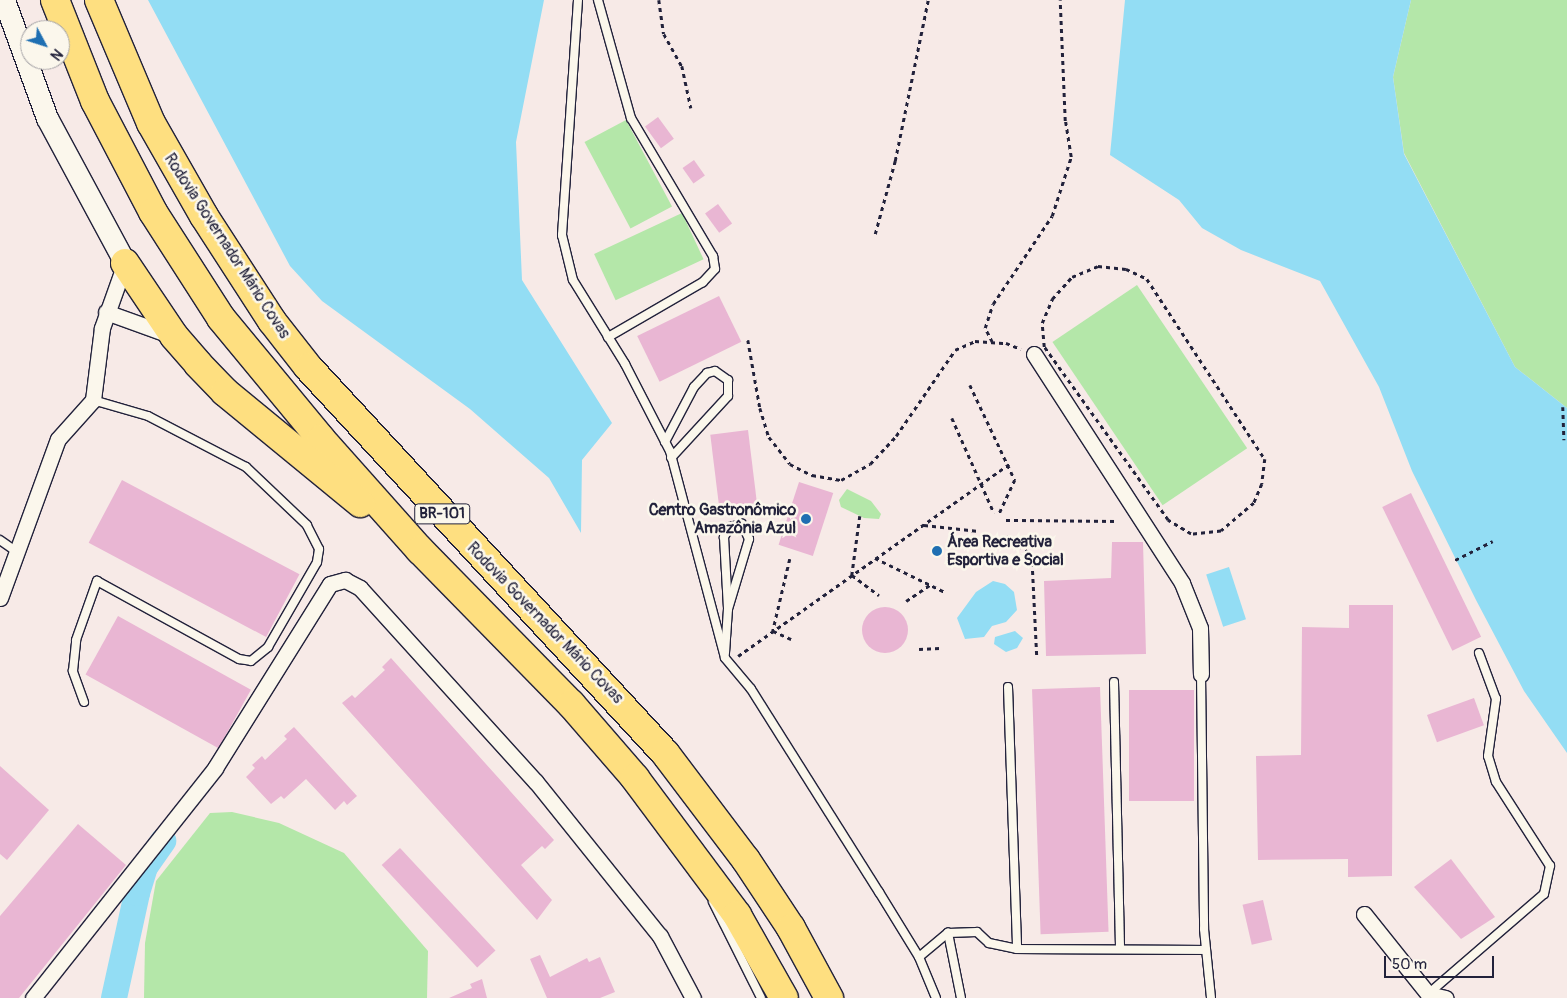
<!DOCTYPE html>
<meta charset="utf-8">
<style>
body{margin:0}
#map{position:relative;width:1567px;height:998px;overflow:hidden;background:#f7eae7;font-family:Pangolin,sans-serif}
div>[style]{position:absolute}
.green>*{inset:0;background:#b4e7a9;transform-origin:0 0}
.water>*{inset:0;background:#93ddf4;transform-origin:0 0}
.river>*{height:26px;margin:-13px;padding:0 13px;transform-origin:13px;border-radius:13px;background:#93ddf4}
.building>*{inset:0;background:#e9b6d3;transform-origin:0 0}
.round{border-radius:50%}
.path>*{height:2.5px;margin-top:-1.25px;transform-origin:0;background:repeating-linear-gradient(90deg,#22223b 0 4px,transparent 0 8px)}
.roads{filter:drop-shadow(1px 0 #22223b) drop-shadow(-1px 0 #22223b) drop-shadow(0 1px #22223b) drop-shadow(0 -1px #22223b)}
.lane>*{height:8px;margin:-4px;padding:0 4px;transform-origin:4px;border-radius:4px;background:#fbf7ec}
.street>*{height:15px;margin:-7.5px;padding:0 7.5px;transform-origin:7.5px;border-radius:7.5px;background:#fbf7ec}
.secondary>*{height:21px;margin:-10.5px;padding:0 10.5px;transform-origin:10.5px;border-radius:10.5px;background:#fbf7ec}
.highway>*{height:28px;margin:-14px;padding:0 14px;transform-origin:14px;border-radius:14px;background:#fedf80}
.dots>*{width:14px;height:14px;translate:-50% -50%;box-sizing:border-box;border:2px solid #fbf7ec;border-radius:50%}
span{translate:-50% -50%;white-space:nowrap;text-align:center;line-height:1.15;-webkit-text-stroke:5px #fbf7ec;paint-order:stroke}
.shield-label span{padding:1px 4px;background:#fbf7ec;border:1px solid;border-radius:4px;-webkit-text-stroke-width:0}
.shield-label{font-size:15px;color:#22223b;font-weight:700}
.street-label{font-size:16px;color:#22223b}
.poi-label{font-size:16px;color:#22223b;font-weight:700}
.right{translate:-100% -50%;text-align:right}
.left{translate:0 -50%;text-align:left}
.north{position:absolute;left:20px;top:20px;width:50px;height:50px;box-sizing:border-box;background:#fbf7ec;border:1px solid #a4a2a5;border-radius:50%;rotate:130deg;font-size:14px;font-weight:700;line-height:20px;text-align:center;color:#22223b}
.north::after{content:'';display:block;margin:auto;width:18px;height:22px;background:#1f6fb2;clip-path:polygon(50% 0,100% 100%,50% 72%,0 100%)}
.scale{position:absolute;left:1384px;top:956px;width:110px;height:22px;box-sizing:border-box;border:2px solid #22223b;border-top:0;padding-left:6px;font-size:15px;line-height:18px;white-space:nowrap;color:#22223b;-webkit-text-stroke:4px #fbf7ec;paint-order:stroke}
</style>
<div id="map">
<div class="green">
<div style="clip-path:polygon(1411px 0,1567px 0,1567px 408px,1515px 367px,1404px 153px,1393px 77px)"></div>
<div style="left:626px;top:120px;width:98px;height:47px;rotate:62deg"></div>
<div style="left:682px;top:213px;width:51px;height:97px;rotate:65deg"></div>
<div style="left:1137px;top:285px;width:197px;height:102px;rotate:56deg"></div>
<div style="clip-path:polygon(847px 489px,871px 501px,881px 514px,879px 519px,864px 518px,841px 507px,839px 500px)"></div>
<div style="clip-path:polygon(232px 812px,279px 823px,344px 853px,428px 951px,427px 998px,144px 998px,145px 943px,156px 881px,210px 813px)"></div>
</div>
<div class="water">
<div style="clip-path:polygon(148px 0,544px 0,516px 142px,522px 280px,612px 423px,582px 460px,581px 533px,549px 478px,470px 409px,322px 301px,290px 266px)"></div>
<div style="clip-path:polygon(1125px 0,1411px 0,1393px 77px,1404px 154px,1515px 367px,1567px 408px,1567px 753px,1524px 691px,1476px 600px,1412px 471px,1379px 387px,1320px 281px,1241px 250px,1202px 228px,1179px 200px,1110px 155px)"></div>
<div style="left:1229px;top:567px;width:55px;height:24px;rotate:72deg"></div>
<div style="clip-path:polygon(993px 581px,1005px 584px,1014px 592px,1017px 610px,1006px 622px,992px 626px,984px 637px,965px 639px,957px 618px,976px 592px)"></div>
<div style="clip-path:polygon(1015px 631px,1023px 638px,1017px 648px,1006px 652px,994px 644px,995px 637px)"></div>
</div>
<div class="river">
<div style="left:114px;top:998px;width:107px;rotate:-77.6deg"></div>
<div style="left:137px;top:893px;width:27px;rotate:-73deg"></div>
<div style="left:145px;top:867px;width:32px;rotate:-55deg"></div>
</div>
<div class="building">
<div style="left:658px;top:117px;width:27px;height:16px;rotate:54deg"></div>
<div style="left:694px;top:160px;width:19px;height:14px;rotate:55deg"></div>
<div style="left:718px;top:204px;width:24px;height:16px;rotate:54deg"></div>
<div style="left:719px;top:296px;width:51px;height:91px;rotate:64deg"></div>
<div style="left:748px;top:430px;width:76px;height:38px;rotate:83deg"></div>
<div style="left:122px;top:480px;width:201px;height:71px;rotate:28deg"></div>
<div style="left:799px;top:482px;width:36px;height:66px;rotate:18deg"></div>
<div style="left:1411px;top:493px;width:160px;height:32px;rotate:64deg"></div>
<div style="clip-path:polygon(1112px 542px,1143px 542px,1146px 654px,1046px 656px,1044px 581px,1111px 578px)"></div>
<div style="clip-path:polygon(1349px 605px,1393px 605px,1392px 876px,1348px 877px,1348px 859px,1258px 860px,1256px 756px,1301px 755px,1302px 627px,1349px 628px)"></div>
<div class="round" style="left:862px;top:607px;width:46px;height:46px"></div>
<div style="left:118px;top:616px;width:152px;height:67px;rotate:29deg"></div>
<div style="clip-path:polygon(391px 658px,554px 840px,545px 849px,542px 846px,521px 865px,552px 900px,537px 920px,342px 703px,352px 695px,355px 698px,385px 670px,382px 667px)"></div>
<div style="left:1100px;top:687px;width:245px;height:68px;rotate:88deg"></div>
<div style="left:1194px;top:690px;width:111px;height:65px;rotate:90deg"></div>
<div style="left:1474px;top:698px;width:29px;height:50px;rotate:70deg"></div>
<div style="clip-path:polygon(294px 727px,357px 796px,347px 805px,344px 801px,335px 810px,306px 779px,284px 799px,281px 796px,271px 804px,246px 777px,255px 768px,252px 765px,262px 756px,265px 760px,287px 739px,284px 736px)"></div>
<div style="clip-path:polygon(0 766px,49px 810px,7px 860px,0 854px)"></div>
<div style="clip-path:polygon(78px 824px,126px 865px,19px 998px,0 998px,0 916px)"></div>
<div style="left:400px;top:848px;width:140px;height:25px;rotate:47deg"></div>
<div style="clip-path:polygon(1451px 859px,1495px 917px,1461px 939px,1414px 887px)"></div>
<div style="left:1263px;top:900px;width:41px;height:21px;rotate:77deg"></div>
<div style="clip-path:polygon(540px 955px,550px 977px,587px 958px,589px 962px,600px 957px,615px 992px,600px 998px,547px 998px,530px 959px)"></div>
<div style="clip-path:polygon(482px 979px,487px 998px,449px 998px,472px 988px,470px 984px)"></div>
</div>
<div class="path">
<div style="left:659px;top:0;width:34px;rotate:82deg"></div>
<div style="left:664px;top:34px;width:37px;rotate:61deg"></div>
<div style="left:682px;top:66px;width:43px;rotate:77.9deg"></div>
<div style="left:875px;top:234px;width:76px;rotate:-74.7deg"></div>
<div style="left:895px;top:161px;width:164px;rotate:-78.4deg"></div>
<div style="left:1098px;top:266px;width:28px;rotate:6deg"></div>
<div style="left:1126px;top:269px;width:23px;rotate:25deg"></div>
<div style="left:1147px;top:279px;width:215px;rotate:56.8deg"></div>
<div style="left:1265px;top:459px;width:25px;rotate:97deg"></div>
<div style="left:1262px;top:484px;width:21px;rotate:113deg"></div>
<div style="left:1254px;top:503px;width:43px;rotate:139.7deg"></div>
<div style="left:1221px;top:531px;width:30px;rotate:174deg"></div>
<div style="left:1191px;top:534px;width:27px;rotate:-149deg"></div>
<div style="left:1168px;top:520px;width:213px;rotate:-125.6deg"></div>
<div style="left:1044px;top:347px;width:24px;rotate:-95deg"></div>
<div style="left:1042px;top:323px;width:26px;rotate:-67deg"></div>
<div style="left:1052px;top:299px;width:30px;rotate:-48deg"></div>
<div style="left:1072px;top:277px;width:28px;rotate:-23deg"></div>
<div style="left:748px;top:340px;width:69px;rotate:80deg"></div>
<div style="left:760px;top:408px;width:30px;rotate:73deg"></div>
<div style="left:769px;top:437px;width:34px;rotate:52deg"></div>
<div style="left:790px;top:464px;width:25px;rotate:27deg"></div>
<div style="left:812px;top:475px;width:29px;rotate:10deg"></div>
<div style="left:841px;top:480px;width:33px;rotate:-29deg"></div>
<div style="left:870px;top:464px;width:38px;rotate:-47deg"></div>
<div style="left:896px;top:436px;width:104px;rotate:-55.5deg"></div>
<div style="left:955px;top:350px;width:22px;rotate:-24deg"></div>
<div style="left:975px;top:341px;width:31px;rotate:4deg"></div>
<div style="left:1006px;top:343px;width:16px;rotate:22deg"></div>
<div style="left:992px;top:342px;width:16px;rotate:-117deg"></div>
<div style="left:985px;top:328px;width:25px;rotate:-72deg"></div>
<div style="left:993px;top:304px;width:106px;rotate:-56.2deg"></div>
<div style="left:1052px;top:216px;width:62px;rotate:-72.1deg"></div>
<div style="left:1071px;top:157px;width:36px;rotate:-99deg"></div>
<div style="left:1065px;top:121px;width:121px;rotate:-92.4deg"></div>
<div style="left:970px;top:385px;width:105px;rotate:64.7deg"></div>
<div style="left:1015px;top:480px;width:38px;rotate:115deg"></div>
<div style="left:1563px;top:407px;width:33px;rotate:88deg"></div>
<div style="left:952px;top:418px;width:104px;rotate:66.1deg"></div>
<div style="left:860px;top:516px;width:60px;rotate:97.7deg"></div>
<div style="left:852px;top:575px;width:34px;rotate:37deg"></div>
<div style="left:1006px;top:520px;width:110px;rotate:0.5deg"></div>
<div style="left:924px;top:525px;width:55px;rotate:6.2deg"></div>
<div style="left:1006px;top:536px;width:32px;rotate:36deg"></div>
<div style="left:1032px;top:555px;width:101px;rotate:87.2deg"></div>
<div style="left:875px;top:558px;width:78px;rotate:25.9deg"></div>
<div style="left:790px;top:559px;width:74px;rotate:103.3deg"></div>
<div style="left:773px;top:631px;width:20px;rotate:24deg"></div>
<div style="left:1455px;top:560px;width:42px;rotate:-26.6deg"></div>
<div style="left:906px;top:601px;width:29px;rotate:-34deg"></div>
<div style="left:919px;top:649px;width:21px;rotate:-3deg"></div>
<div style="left:738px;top:656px;width:332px;rotate:-35.3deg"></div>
</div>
<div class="roads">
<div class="lane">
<div style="left:578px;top:0;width:236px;rotate:93.9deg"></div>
<div style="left:562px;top:235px;width:46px;rotate:76.3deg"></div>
<div style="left:573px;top:280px;width:99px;rotate:58.2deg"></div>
<div style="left:625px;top:364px;width:98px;rotate:62.7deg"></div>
<div style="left:670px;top:451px;width:214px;rotate:75.1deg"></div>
<div style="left:725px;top:658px;width:40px;rotate:50deg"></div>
<div style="left:751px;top:689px;width:240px;rotate:57.8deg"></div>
<div style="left:879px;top:892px;width:76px;rotate:58.4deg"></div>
<div style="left:919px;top:957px;width:44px;rotate:67.5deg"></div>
<div style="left:598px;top:0;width:123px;rotate:74.4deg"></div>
<div style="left:631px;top:118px;width:161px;rotate:59.3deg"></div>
<div style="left:713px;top:256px;width:13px;rotate:81deg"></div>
<div style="left:715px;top:269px;width:18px;rotate:133deg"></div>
<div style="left:703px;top:282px;width:110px;rotate:149.9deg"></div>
<div style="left:665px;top:442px;width:62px;rotate:-62.2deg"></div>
<div style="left:694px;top:387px;width:19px;rotate:-47deg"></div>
<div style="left:707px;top:373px;width:8px;rotate:-14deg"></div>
<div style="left:715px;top:371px;width:16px;rotate:35deg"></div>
<div style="left:728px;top:380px;width:16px;rotate:90deg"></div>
<div style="left:728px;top:396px;width:84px;rotate:132.6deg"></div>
<div style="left:0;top:540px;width:19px;rotate:35deg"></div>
<div style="left:725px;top:653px;width:44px;rotate:-86.1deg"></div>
<div style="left:728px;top:609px;width:73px;rotate:-73.3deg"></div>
<div style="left:749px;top:539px;width:17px;rotate:-115deg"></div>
<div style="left:742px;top:524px;width:12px;rotate:166deg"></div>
<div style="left:730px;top:527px;width:12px;rotate:121deg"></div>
<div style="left:724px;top:537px;width:72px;rotate:86.8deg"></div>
<div style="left:1201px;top:674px;width:255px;rotate:89.3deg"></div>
<div style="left:1204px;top:929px;width:69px;rotate:84.2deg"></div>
<div style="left:1114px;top:682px;width:266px;rotate:88.7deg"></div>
<div style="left:1008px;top:687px;width:262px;rotate:88deg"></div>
<div style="left:84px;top:702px;width:33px;rotate:-110deg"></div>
<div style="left:73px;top:671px;width:31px;rotate:-84deg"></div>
<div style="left:76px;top:640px;width:63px;rotate:-70.4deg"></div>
<div style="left:97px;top:581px;width:162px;rotate:28.8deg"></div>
<div style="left:239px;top:659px;width:12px;rotate:9deg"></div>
<div style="left:251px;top:661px;width:22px;rotate:-39deg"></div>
<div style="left:268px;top:647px;width:98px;rotate:-60deg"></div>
<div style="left:317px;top:562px;width:13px;rotate:-81deg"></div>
<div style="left:319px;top:549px;width:27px;rotate:-117deg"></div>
<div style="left:307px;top:525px;width:84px;rotate:-136.4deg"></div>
<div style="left:246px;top:467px;width:110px;rotate:-152.5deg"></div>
<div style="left:148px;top:416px;width:57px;rotate:-163.8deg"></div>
<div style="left:713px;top:902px;width:107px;rotate:63.4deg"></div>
<div style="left:948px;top:933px;width:66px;rotate:78.7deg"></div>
<div style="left:919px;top:957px;width:38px;rotate:-40deg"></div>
<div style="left:948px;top:933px;width:29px;rotate:-2deg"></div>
<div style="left:977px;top:932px;width:16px;rotate:43deg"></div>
<div style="left:989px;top:943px;width:29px;rotate:12deg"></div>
<div style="left:1017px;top:949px;width:189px;rotate:0.3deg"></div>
<div style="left:1428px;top:994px;width:153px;rotate:-40.8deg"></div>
<div style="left:1544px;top:894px;width:29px;rotate:-78deg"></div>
<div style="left:1550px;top:866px;width:100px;rotate:-122.7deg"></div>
<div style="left:1496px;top:782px;width:27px;rotate:-107deg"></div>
<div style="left:1488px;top:756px;width:58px;rotate:-82deg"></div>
<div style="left:1496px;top:699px;width:49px;rotate:-110.3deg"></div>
</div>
<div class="street">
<div style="left:106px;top:312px;width:68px;rotate:19.8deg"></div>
<div style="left:1034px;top:354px;width:273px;rotate:57.1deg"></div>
<div style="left:1182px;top:583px;width:48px;rotate:68.2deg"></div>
<div style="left:1200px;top:628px;width:46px;rotate:88.8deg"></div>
<div style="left:0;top:598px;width:169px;rotate:-70deg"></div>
<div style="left:58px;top:439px;width:52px;rotate:-48.1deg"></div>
<div style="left:93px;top:400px;width:73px;rotate:-82.9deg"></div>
<div style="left:102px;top:328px;width:69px;rotate:-70.5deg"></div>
<div style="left:1364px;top:914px;width:102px;rotate:51.3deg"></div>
<div style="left:1428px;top:994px;width:18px;rotate:13deg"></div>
<div style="left:33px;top:998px;width:293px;rotate:-51.6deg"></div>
<div style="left:215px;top:768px;width:217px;rotate:-58deg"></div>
<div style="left:330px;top:584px;width:16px;rotate:-15deg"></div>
<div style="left:345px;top:580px;width:17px;rotate:28deg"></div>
<div style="left:360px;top:588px;width:262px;rotate:47.8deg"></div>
<div style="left:536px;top:782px;width:198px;rotate:51.2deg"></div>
<div style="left:660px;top:936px;width:70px;rotate:62deg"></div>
</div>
<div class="secondary">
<div style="left:4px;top:0;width:126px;rotate:70deg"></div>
<div style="left:47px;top:118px;width:165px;rotate:61.7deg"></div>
</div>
<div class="highway">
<div style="left:55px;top:0;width:109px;rotate:68.4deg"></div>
<div style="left:95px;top:101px;width:125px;rotate:62.4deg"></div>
<div style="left:153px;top:212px;width:126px;rotate:57.3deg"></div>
<div style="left:221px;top:318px;width:157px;rotate:50.4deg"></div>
<div style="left:321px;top:439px;width:149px;rotate:48.3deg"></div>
<div style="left:420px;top:550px;width:216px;rotate:45.6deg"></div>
<div style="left:571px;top:704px;width:98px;rotate:49.1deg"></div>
<div style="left:635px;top:778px;width:171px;rotate:53.3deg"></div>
<div style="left:737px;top:915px;width:95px;rotate:60.5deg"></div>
<div style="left:99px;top:0;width:134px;rotate:67.1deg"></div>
<div style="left:151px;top:123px;width:107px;rotate:60.3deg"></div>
<div style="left:204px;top:216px;width:125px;rotate:57.1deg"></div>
<div style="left:272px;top:321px;width:58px;rotate:52deg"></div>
<div style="left:308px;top:367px;width:526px;rotate:47.24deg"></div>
<div style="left:665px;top:753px;width:134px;rotate:52.9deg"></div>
<div style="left:746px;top:860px;width:82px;rotate:56.5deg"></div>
<div style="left:791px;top:928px;width:80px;rotate:61.5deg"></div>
<div style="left:125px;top:263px;width:88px;rotate:56.1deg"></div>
<div style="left:174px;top:336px;width:37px;rotate:49deg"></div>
<div style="left:198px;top:364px;width:39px;rotate:46deg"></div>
<div style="left:225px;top:392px;width:175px;rotate:39.4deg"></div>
</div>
</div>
<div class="dots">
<div style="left:806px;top:519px;background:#1f6fb2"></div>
<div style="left:937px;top:551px;background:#1f6fb2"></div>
</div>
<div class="shield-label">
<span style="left:442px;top:514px">BR-101</span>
</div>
<div class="street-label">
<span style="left:227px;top:246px;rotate:57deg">Rodovia Governador Mário Covas</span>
<span style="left:545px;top:623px;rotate:46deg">Rodovia Governador Mário Covas</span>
</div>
<div class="poi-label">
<span class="right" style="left:796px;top:519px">Centro Gastronômico<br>Amazônia Azul</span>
<span class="left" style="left:947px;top:551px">Área Recreativa<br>Esportiva e Social</span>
</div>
<div class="north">N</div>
<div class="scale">50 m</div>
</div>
